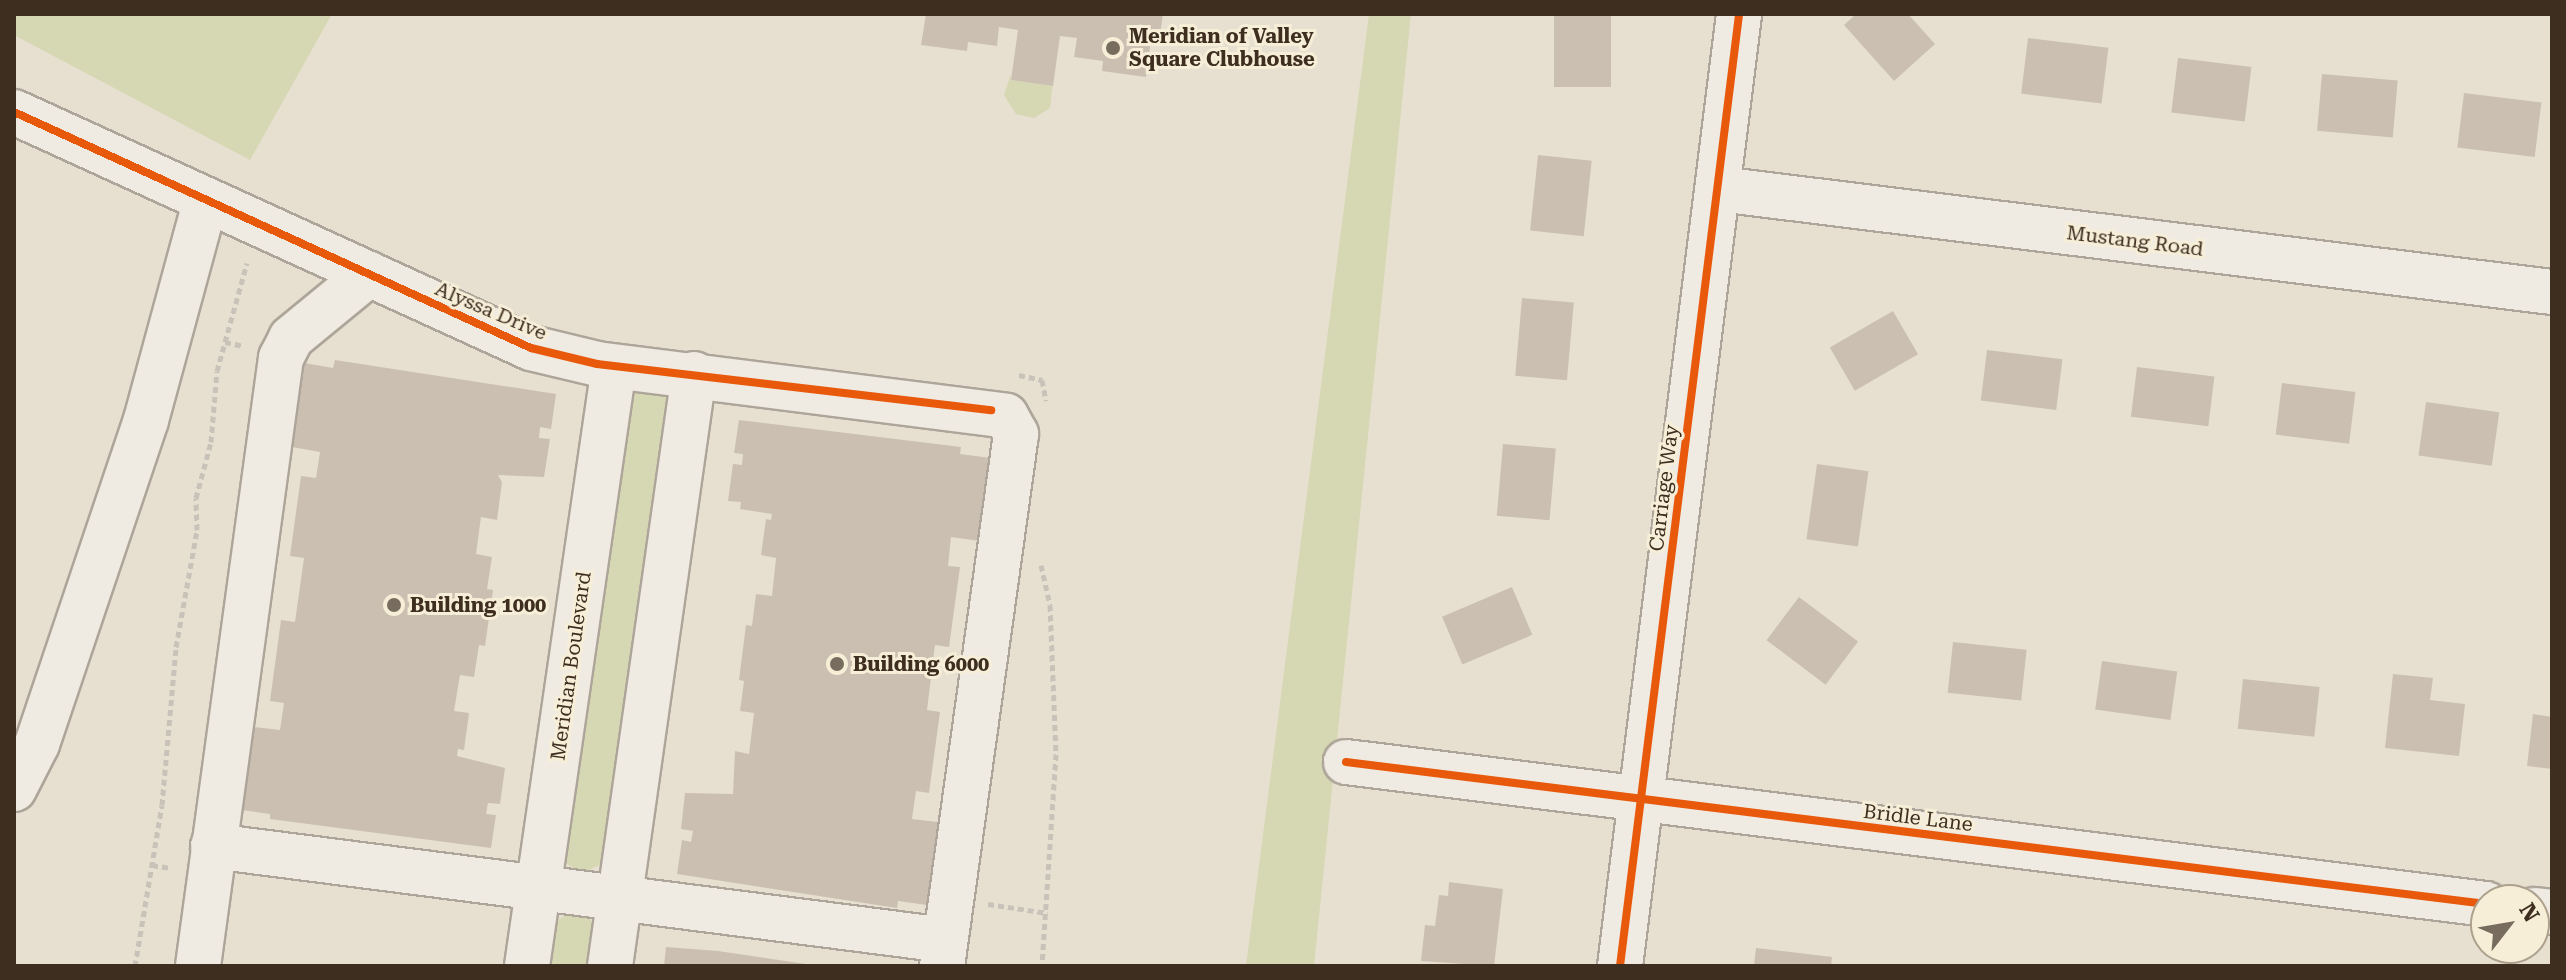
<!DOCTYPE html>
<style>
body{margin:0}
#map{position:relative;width:2566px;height:980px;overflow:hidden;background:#e7e0d1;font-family:"Roboto Serif",serif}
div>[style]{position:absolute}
.green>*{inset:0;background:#d6d7b3}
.building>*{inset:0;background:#cbbfb2;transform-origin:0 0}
.path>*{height:5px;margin-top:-2.5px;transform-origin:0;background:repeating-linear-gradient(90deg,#c8c2b9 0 6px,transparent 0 10px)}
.roads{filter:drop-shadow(2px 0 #ada599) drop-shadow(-2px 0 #ada599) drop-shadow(0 2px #ada599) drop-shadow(0 -2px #ada599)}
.minor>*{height:44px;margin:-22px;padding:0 22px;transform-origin:22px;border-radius:22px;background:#efebe3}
.cycleway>*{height:8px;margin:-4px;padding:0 4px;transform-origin:4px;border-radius:4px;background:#e8590c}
.dots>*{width:22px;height:22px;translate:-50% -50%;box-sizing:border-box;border:4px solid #f7eed8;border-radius:50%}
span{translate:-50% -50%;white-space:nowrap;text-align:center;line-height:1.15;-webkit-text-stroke:6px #f7eed8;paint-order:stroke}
.poi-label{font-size:20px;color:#3d2e20;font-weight:700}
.left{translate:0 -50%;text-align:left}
.street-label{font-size:20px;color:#3d2e20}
.frame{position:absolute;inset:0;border:16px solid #3d2e20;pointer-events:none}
.north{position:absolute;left:2470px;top:884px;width:80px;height:80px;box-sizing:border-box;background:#f7eed8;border:2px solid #ada18e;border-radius:50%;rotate:59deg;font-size:22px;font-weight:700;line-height:32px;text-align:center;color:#3d2e20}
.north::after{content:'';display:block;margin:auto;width:28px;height:36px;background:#786c5e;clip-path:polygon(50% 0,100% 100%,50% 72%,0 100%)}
</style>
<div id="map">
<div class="green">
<div style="clip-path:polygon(14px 14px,332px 14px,250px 160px,14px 35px)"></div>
<div style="clip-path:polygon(1369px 14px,1411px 14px,1314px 966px,1246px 966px)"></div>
<div style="clip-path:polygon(1011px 74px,1011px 80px,1052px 86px,1053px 82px,1050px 108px,1034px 118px,1016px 114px,1004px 95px)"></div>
<div style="clip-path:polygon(637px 387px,665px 394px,669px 400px,605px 863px,581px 873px,563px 861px,630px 392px)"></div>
<div style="clip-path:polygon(570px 913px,588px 917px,595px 925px,595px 966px,543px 966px,554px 922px)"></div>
</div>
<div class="building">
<div style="clip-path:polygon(926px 14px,1163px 14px,1159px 41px,1151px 39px,1146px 77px,1102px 71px,1103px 61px,1074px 57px,1077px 38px,1060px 36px,1053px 86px,1011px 80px,1018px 30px,999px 27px,997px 46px,968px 42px,967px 51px,921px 45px)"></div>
<div style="left:1554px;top:14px;width:57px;height:73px"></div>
<div style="clip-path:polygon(1856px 14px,1908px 14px,1935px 44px,1894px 81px,1844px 25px)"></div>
<div style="left:2028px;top:38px;width:81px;height:56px;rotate:7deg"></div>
<div style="left:2178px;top:58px;width:74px;height:55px;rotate:7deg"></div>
<div style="left:2322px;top:74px;width:76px;height:57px;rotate:5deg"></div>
<div style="left:2464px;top:93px;width:78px;height:55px;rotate:7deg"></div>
<div style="left:1538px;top:155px;width:54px;height:76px;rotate:6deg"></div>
<div style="left:1522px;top:298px;width:52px;height:78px;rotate:5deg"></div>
<div style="left:1893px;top:311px;width:50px;height:73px;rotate:60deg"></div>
<div style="left:1987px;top:350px;width:76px;height:51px;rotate:7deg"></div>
<div style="clip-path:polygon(335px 360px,556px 394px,551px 429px,540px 427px,539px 438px,550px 439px,544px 477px,498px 475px,502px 482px,497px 520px,481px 517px,476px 554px,492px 557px,487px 589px,493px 590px,485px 646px,479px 645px,474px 677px,460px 675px,454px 711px,469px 713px,464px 750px,458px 749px,457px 756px,505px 768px,500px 804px,488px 803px,486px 814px,496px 815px,491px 848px,270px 819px,270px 814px,242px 810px,254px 727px,280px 730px,284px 703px,270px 701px,281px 620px,295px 622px,304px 558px,290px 556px,301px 476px,316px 478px,320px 452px,292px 447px,304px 363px,333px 368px)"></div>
<div style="left:2137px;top:367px;width:78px;height:50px;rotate:7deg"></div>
<div style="left:2282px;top:383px;width:74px;height:52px;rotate:7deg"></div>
<div style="left:2426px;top:402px;width:74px;height:54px;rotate:8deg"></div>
<div style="clip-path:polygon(739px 420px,961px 447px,960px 454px,991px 458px,980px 541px,951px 537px,948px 566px,960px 567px,949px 647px,935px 645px,927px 710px,940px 712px,929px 793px,916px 791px,912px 819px,938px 822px,927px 905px,898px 901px,897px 908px,677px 874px,682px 840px,691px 842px,693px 831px,681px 829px,685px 793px,733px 794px,735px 751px,749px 754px,754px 713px,740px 711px,744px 681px,739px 680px,746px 625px,752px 626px,756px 594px,772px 596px,776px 558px,761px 555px,766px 519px,771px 520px,772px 514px,740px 509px,741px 502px,728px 501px,733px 464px,742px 465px,743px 454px,734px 453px)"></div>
<div style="left:1503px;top:444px;width:53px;height:72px;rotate:5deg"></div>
<div style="left:1817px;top:464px;width:52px;height:76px;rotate:8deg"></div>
<div style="left:1512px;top:587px;width:52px;height:76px;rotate:67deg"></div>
<div style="left:1799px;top:597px;width:74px;height:54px;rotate:37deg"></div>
<div style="left:1953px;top:642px;width:74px;height:51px;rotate:6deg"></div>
<div style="left:2102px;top:661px;width:76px;height:49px;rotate:8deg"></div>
<div style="clip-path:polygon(2393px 674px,2433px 678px,2430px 700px,2465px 704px,2459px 756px,2385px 748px)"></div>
<div style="left:2243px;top:679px;width:77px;height:50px;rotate:6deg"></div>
<div style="clip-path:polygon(2533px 714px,2552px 717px,2552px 769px,2527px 766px)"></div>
<div style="clip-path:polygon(1449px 882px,1503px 889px,1494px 966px,1421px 961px,1425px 925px,1435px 926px,1439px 895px,1448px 896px)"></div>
<div style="clip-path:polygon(666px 947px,718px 951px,819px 966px,664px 966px)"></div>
<div style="clip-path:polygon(1756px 948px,1832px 957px,1831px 966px,1754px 966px)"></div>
</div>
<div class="path">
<div style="left:225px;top:342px;width:19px;rotate:12deg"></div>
<div style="left:1019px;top:375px;width:24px;rotate:12deg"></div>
<div style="left:1042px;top:380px;width:21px;rotate:79deg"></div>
<div style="left:1041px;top:565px;width:41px;rotate:77.3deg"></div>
<div style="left:1050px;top:605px;width:149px;rotate:87.7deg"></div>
<div style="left:1056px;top:754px;width:212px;rotate:93.8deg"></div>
<div style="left:152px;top:865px;width:19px;rotate:9deg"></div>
<div style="left:988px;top:904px;width:60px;rotate:8.7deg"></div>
<div style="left:135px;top:966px;width:163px;rotate:-80.5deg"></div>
<div style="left:162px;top:805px;width:159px;rotate:-84.9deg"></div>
<div style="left:176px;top:647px;width:119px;rotate:-79.8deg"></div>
<div style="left:197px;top:530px;width:32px;rotate:-92deg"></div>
<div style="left:196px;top:498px;width:58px;rotate:-75deg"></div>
<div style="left:211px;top:442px;width:71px;rotate:-85.2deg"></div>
<div style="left:217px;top:371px;width:112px;rotate:-74.5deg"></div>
</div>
<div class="roads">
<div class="minor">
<div style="left:14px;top:112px;width:568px;rotate:24.54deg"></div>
<div style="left:531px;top:348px;width:68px;rotate:13.6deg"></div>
<div style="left:597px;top:364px;width:412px;rotate:7.2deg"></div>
<div style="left:1006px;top:416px;width:21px;rotate:61deg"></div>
<div style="left:1016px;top:434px;width:537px;rotate:97.92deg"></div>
<div style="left:1719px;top:189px;width:839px;rotate:7.05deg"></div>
<div style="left:1346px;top:762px;width:1149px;rotate:7.1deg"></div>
<div style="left:14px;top:789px;width:51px;rotate:-62.9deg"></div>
<div style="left:37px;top:744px;width:342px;rotate:-71.4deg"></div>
<div style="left:146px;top:420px;width:225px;rotate:-74.8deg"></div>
<div style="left:213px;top:846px;width:738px;rotate:7.32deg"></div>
<div style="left:2534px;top:910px;width:18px;rotate:6deg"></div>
<div style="left:198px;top:966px;width:614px;rotate:-82.23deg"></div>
<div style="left:281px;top:358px;width:22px;rotate:-63deg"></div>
<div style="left:291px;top:338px;width:101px;rotate:-39.4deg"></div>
<div style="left:527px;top:966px;width:605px;rotate:-81.74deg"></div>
<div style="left:610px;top:966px;width:598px;rotate:-81.92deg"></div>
<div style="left:1620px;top:966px;width:959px;rotate:-82.87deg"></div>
</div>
</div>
<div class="cycleway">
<div style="left:14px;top:112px;width:568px;rotate:24.54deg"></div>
<div style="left:531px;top:348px;width:68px;rotate:13.6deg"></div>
<div style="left:597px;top:364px;width:397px;rotate:6.7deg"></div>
<div style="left:1346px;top:762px;width:1149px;rotate:7.1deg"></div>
<div style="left:1620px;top:966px;width:959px;rotate:-82.87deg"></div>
</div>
<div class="dots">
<div style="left:1113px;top:48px;background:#786c5e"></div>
<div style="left:394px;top:605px;background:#786c5e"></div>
<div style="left:837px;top:664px;background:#786c5e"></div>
</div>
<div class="poi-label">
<span class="left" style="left:1129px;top:48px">Meridian of Valley<br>Square Clubhouse</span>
<span class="left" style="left:410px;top:605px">Building 1000</span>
<span class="left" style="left:853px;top:664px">Building 6000</span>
</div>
<div class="street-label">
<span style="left:2135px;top:241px;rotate:7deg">Mustang Road</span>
<span style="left:491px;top:311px;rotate:23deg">Alyssa Drive</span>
<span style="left:1664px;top:488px;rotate:-83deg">Carriage Way</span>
<span style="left:571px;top:666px;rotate:-82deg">Meridian Boulevard</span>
<span style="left:1918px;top:818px;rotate:7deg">Bridle Lane</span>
</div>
<div class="frame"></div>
<div class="north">N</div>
</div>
